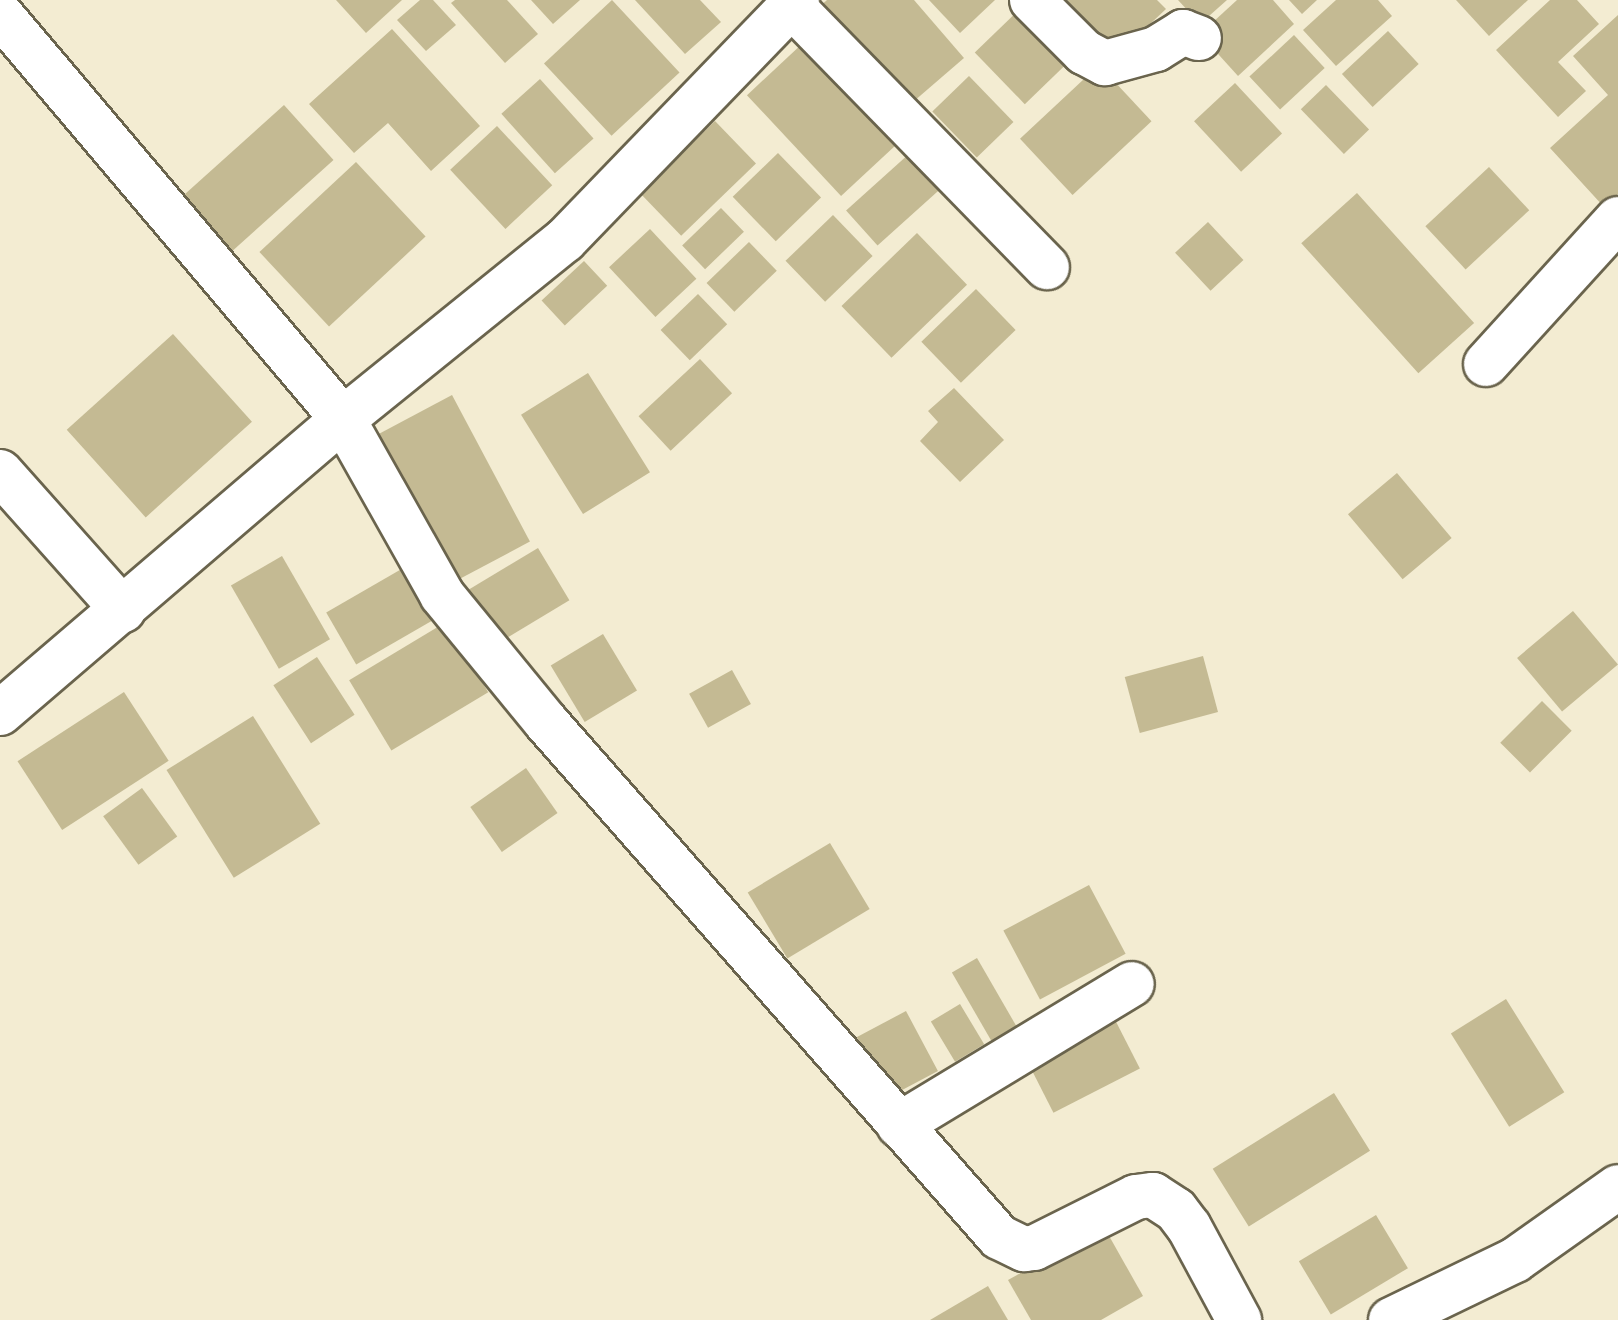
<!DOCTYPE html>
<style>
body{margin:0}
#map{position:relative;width:1618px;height:1320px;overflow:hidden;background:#f3ecd2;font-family:"Varela Round",sans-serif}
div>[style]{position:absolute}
.building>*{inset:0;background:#c4ba93;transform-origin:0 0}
.roads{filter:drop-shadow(2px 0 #6a644d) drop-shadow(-2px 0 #6a644d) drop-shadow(0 2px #6a644d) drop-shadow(0 -2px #6a644d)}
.minor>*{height:44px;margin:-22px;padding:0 22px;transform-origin:22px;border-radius:22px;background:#fff}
span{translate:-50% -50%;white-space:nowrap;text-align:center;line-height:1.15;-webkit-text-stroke:7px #f3ecd2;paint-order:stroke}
</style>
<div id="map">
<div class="building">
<div style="clip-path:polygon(336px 0,402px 0,366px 33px)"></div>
<div style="clip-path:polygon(420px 0,433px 0,456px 25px,426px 51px,397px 20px)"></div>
<div style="clip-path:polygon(455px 0,507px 0,538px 34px,505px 63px,451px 3px)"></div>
<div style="clip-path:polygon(531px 0,580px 0,553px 24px)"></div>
<div style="left:612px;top:0;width:99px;height:93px;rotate:47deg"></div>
<div style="clip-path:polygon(635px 0,700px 0,721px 22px,685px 54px)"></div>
<div style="clip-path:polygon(827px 0,914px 0,964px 58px,906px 108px,819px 7px)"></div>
<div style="clip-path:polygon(929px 0,995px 0,960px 33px)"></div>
<div style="clip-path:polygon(1046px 0,1157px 0,1166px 9px,1117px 55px)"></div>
<div style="clip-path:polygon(1178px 0,1227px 0,1200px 24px)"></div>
<div style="clip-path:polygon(1237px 0,1273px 0,1294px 24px,1238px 76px,1200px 34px)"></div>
<div style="clip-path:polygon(1289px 0,1317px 0,1302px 14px)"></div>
<div style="clip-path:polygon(1336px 0,1378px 0,1392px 16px,1336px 66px,1303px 30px)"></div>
<div style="clip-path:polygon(1456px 0,1528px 0,1489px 36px)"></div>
<div style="clip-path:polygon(1550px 0,1577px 0,1599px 24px,1558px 62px,1586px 91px,1558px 117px,1496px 50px)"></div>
<div style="left:1028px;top:1px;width:72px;height:74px;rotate:46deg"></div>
<div style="clip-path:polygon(1618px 15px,1618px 194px,1604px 207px,1550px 148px,1608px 95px,1573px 56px)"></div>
<div style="clip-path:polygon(392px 29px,480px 126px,431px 171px,388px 123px,354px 153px,309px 104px)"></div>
<div style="left:1388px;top:31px;width:45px;height:63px;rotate:47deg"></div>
<div style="left:1294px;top:35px;width:45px;height:61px;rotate:47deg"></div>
<div style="left:804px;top:42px;width:138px;height:78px;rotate:47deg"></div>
<div style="left:1099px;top:65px;width:77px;height:108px;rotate:47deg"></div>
<div style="left:969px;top:76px;width:64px;height:51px;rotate:46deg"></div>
<div style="left:540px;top:79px;width:80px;height:52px;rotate:48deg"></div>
<div style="left:1235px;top:83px;width:69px;height:56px;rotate:47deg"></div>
<div style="left:1326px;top:85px;width:62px;height:35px;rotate:46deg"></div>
<div style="left:284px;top:105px;width:74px;height:141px;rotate:48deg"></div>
<div style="left:715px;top:121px;width:59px;height:104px;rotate:46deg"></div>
<div style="left:497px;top:126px;width:81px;height:64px;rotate:47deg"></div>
<div style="left:778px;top:153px;width:62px;height:63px;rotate:46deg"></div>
<div style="left:910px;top:153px;width:47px;height:86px;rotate:48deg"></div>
<div style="left:356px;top:162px;width:102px;height:132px;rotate:47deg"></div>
<div style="left:1489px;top:167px;width:59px;height:87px;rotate:47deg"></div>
<div style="left:1357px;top:193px;width:175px;height:75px;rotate:48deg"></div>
<div style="left:721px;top:208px;width:33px;height:54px;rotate:46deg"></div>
<div style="left:833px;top:215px;width:57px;height:66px;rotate:46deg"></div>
<div style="left:1208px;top:222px;width:52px;height:45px;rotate:47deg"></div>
<div style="left:650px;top:229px;width:68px;height:56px;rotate:47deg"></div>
<div style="left:917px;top:233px;width:72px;height:105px;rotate:46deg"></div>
<div style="left:749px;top:242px;width:40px;height:59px;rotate:46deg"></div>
<div style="left:584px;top:261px;width:34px;height:58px;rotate:47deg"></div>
<div style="left:976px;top:289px;width:57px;height:76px;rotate:46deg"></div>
<div style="left:698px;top:294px;width:42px;height:52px;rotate:46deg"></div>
<div style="left:173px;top:334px;width:118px;height:143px;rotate:48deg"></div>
<div style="left:700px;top:359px;width:47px;height:84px;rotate:47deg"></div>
<div style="left:588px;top:373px;width:117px;height:79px;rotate:58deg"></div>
<div style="clip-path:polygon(954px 388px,1004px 440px,960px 482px,920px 441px,938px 422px,928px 411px)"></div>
<div style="left:452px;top:395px;width:166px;height:83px;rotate:62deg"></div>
<div style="left:1397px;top:473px;width:85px;height:64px;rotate:50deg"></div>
<div style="left:538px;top:548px;width:61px;height:85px;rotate:59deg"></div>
<div style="left:282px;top:556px;width:96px;height:59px;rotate:60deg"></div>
<div style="left:405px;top:567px;width:60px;height:91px;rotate:60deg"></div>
<div style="left:1573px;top:611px;width:70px;height:73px;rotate:50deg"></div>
<div style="left:446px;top:622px;width:82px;height:113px;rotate:59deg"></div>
<div style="left:603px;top:634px;width:66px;height:61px;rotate:59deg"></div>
<div style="left:1203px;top:656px;width:58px;height:81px;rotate:75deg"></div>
<div style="left:317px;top:657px;width:69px;height:52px;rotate:57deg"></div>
<div style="left:732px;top:670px;width:39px;height:49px;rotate:61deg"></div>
<div style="left:124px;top:692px;width:82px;height:127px;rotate:57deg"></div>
<div style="left:1542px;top:701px;width:42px;height:59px;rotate:45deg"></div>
<div style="left:253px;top:716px;width:127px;height:102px;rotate:58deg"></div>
<div style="left:526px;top:768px;width:55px;height:68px;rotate:55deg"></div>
<div style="left:142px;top:788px;width:60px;height:48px;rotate:54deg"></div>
<div style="left:830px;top:843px;width:77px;height:96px;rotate:59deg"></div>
<div style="left:1089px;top:885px;width:78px;height:97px;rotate:62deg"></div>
<div style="left:977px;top:958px;width:80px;height:29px;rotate:60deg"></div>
<div style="left:1506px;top:999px;width:110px;height:65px;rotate:58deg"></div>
<div style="left:960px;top:1004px;width:47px;height:34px;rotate:59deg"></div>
<div style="left:1109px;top:1008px;width:68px;height:97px;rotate:63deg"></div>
<div style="left:906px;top:1011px;width:68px;height:56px;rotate:62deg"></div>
<div style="left:1334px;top:1093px;width:68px;height:143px;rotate:58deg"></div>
<div style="left:1376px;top:1215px;width:62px;height:90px;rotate:59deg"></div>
<div style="clip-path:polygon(1104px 1227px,1143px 1296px,1101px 1320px,1031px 1320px,1008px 1280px)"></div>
<div style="clip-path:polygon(988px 1286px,1008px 1320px,930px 1320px)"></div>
</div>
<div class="roads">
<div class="minor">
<div style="left:1032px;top:0;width:74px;rotate:45deg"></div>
<div style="left:1084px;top:52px;width:24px;rotate:28deg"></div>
<div style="left:1105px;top:63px;width:53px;rotate:-15.4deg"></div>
<div style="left:1156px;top:49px;width:32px;rotate:-32deg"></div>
<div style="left:1183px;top:32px;width:17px;rotate:21deg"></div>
<div style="left:792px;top:6px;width:365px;rotate:45.7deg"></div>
<div style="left:0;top:14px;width:531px;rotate:49.74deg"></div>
<div style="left:343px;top:419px;width:202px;rotate:60.6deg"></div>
<div style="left:442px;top:595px;width:164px;rotate:50.7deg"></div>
<div style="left:546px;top:722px;width:686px;rotate:48.66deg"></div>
<div style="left:999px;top:1237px;width:28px;rotate:26deg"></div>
<div style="left:1024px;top:1249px;width:10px;rotate:-6deg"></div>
<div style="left:1034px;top:1248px;width:114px;rotate:-26.6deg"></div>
<div style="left:1136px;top:1197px;width:17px;rotate:-7deg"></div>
<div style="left:1153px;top:1195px;width:27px;rotate:33deg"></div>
<div style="left:1176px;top:1210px;width:21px;rotate:53deg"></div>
<div style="left:1189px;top:1227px;width:106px;rotate:61.7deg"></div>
<div style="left:1486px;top:364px;width:196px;rotate:-47.7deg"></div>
<div style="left:0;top:472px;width:185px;rotate:48.3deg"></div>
<div style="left:0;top:713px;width:452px;rotate:-40.6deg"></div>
<div style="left:343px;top:419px;width:285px;rotate:-38.9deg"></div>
<div style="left:565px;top:240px;width:334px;rotate:-46deg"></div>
<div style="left:899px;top:1125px;width:272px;rotate:-31.2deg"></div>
<div style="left:1391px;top:1320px;width:138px;rotate:-25.8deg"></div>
<div style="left:1515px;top:1260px;width:126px;rotate:-35.3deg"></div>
</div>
</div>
</div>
